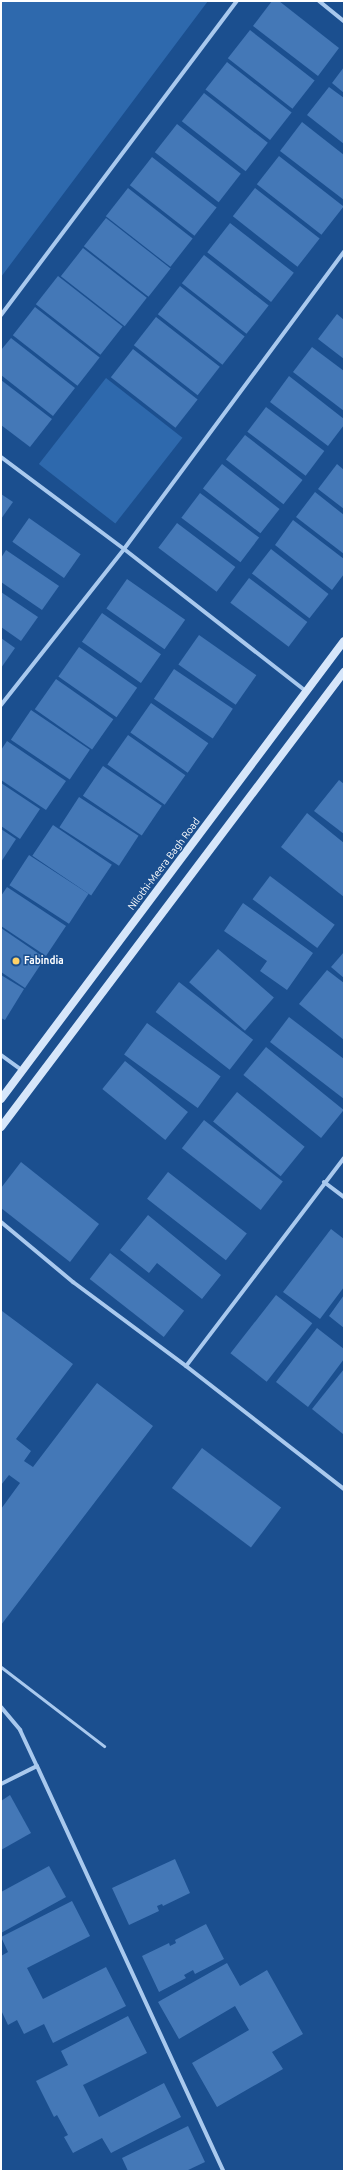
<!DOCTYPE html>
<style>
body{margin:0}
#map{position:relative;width:345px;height:2172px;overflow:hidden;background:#1b4f8f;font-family:Ubuntu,sans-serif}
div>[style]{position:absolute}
.green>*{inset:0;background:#2e69ad;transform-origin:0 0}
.building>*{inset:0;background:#4478b7;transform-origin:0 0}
.lane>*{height:3px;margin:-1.5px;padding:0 1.5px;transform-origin:1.5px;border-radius:1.5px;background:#a9c9ee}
.street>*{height:4px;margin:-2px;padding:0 2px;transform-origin:2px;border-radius:2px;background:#a9c9ee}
.secondary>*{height:8px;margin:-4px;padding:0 4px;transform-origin:4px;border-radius:4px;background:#d6e6fa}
.dots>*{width:11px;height:11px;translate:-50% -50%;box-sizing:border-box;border:2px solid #1b4f8f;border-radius:50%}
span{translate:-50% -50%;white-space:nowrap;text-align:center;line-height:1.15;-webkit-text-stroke:3px #1b4f8f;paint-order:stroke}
.street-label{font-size:10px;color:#fff}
.poi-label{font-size:10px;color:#fff;font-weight:700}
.left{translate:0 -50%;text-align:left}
.frame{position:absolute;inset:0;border:2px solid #fff;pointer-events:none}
</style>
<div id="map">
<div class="green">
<div style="clip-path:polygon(1px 1px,208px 1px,1px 277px)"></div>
<div style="left:106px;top:378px;width:97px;height:109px;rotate:38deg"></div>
</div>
<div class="building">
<div style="clip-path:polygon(272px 1px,279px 1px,339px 48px,318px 76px,253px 26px)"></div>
<div style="left:250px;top:30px;width:82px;height:36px;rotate:38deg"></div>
<div style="left:227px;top:62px;width:82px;height:35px;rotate:38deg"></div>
<div style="clip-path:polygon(344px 67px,344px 93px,332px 83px)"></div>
<div style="clip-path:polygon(329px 87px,344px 98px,344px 144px,307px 115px)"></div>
<div style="left:204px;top:93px;width:81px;height:36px;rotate:38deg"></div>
<div style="clip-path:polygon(302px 122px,344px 155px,344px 200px,280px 151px)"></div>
<div style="left:177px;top:124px;width:81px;height:36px;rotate:38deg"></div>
<div style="left:279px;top:156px;width:82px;height:36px;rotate:38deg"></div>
<div style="left:152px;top:157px;width:82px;height:36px;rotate:38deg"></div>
<div style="left:128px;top:188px;width:82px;height:36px;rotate:38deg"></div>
<div style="left:255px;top:188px;width:82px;height:36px;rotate:38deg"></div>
<div style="left:106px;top:218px;width:82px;height:36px;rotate:38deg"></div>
<div style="left:230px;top:223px;width:81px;height:37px;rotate:38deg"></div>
<div style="left:83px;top:248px;width:81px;height:36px;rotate:38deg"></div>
<div style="left:204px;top:255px;width:82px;height:36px;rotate:38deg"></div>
<div style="left:58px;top:276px;width:82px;height:36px;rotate:38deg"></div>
<div style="left:180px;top:286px;width:82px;height:36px;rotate:38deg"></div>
<div style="left:35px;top:307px;width:82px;height:36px;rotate:38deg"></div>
<div style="clip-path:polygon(337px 314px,344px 320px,344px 359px,318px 339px)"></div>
<div style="left:156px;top:317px;width:81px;height:36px;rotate:38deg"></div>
<div style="clip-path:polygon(11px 338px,75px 388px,53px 416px,1px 375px,1px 350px)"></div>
<div style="clip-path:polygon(312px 347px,344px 371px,344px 411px,293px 372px)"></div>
<div style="left:133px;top:349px;width:82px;height:36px;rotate:38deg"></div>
<div style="clip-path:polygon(289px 376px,344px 419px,344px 425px,328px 446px,270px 402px)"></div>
<div style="clip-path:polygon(1px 380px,52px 419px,30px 447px,1px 425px)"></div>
<div style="left:266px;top:407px;width:73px;height:31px;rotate:37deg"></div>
<div style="left:245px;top:435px;width:73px;height:31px;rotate:38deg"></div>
<div style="left:222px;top:464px;width:73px;height:31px;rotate:38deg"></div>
<div style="clip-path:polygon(337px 464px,344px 470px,344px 509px,318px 489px)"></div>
<div style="clip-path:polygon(315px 492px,344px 515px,344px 554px,296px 517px)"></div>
<div style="left:200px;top:493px;width:74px;height:31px;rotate:37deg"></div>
<div style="clip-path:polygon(1px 494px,13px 502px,1px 519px)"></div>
<div style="left:29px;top:518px;width:63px;height:29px;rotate:35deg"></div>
<div style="clip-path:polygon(293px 520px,344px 559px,344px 574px,332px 590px,275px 545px)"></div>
<div style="left:177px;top:523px;width:73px;height:31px;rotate:37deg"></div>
<div style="left:271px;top:549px;width:73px;height:31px;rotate:38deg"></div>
<div style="clip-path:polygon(6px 550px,59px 586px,42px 610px,1px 582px,1px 558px)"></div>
<div style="left:249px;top:578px;width:73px;height:31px;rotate:37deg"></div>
<div style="left:127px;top:579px;width:71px;height:36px;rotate:35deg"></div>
<div style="clip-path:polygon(1px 592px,38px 617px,21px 641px,1px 627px)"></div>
<div style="left:102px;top:613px;width:72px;height:35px;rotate:35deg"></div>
<div style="left:199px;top:635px;width:70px;height:36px;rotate:35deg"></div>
<div style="clip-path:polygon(1px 638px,15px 648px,1px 668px)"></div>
<div style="left:79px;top:647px;width:71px;height:36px;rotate:35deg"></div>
<div style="left:174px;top:669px;width:71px;height:36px;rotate:34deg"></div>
<div style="left:56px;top:679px;width:70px;height:37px;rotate:35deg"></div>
<div style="left:151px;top:703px;width:70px;height:36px;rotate:35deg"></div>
<div style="left:31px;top:710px;width:71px;height:36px;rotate:34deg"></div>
<div style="left:128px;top:735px;width:70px;height:36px;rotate:35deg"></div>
<div style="clip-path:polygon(7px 741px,66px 781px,46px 810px,1px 780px,1px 750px)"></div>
<div style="left:103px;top:766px;width:71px;height:36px;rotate:34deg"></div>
<div style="clip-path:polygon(339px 780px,344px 784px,344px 834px,314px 811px)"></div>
<div style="clip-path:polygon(1px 783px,40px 809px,20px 839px,1px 826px)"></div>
<div style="left:79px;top:797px;width:71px;height:36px;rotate:33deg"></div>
<div style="clip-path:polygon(307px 813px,344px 843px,344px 897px,281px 847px)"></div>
<div style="left:53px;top:825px;width:71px;height:37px;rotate:34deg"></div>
<div style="clip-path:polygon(1px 829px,16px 839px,1px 862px)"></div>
<div style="left:29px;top:855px;width:71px;height:36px;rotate:33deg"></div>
<div style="left:270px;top:876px;width:81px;height:29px;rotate:37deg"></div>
<div style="clip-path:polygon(7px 887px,66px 926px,46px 956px,1px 926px,1px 896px)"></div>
<div style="clip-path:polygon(243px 903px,313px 953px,287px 990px,260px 971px,267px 961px,224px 931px)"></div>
<div style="clip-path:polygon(1px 928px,45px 958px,25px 988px,1px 972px)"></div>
<div style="left:218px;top:949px;width:74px;height:44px;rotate:41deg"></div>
<div style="clip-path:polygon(344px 952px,344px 978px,331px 967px)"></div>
<div style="clip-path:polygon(327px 970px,344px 983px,344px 1040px,299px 1004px)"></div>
<div style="clip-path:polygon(1px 975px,24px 989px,5px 1020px,1px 1018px)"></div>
<div style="left:179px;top:982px;width:94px;height:38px;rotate:38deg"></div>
<div style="clip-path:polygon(289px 1017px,344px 1059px,344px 1099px,270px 1042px)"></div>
<div style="left:147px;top:1023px;width:91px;height:39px;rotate:36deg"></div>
<div style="left:266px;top:1047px;width:100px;height:36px;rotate:39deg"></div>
<div style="left:125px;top:1061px;width:81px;height:36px;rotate:39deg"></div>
<div style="left:237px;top:1092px;width:87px;height:38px;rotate:39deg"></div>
<div style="left:204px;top:1120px;width:100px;height:36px;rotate:38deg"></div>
<div style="clip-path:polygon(21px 1162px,99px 1224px,70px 1262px,1px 1208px,1px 1188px)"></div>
<div style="left:168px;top:1172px;width:100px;height:34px;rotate:38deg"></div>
<div style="clip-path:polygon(148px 1215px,221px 1275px,202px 1299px,157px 1263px,149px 1273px,120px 1250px)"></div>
<div style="clip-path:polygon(331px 1229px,344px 1239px,344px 1287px,320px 1319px,283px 1292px)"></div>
<div style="left:110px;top:1253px;width:94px;height:33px;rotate:38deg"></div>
<div style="left:276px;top:1295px;width:46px;height:74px;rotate:38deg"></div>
<div style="clip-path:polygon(344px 1295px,344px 1328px,329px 1316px)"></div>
<div style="clip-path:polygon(2px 1311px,73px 1364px,16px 1439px,31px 1451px,24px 1461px,33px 1467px,97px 1383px,153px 1426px,1px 1625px,1px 1509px,20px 1483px,9px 1475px,1px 1485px)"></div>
<div style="clip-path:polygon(317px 1328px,344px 1349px,344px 1359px,308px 1407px,276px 1382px)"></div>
<div style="clip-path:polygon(344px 1369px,344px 1432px,343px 1434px,312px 1409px)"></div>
<div style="left:202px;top:1448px;width:99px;height:50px;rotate:37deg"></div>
<div style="clip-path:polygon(10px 1795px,31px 1833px,1px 1850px,1px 1801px)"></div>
<div style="clip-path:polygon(175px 1859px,190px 1893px,163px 1906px,162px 1904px,157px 1906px,159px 1911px,129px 1925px,112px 1888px)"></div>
<div style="clip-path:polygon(49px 1866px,66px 1897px,1px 1933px,1px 1892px)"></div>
<div style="clip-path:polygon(72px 1901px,90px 1936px,27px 1968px,43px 1999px,106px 1967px,126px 2006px,53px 2043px,44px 2024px,24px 2034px,17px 2020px,8px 2025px,1px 2010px,1px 1956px,8px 1952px,1px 1937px)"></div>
<div style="clip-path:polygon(206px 1924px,224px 1959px,195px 1974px,193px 1970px,184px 1975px,186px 1978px,159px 1992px,142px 1956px,169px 1943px,170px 1946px,176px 1943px,175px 1940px)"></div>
<div style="clip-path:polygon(227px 1963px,240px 1986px,267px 1970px,303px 2034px,272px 2052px,283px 2069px,217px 2107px,192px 2063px,249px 2030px,235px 2006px,179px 2039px,158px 2002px)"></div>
<div style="clip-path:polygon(128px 2016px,147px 2053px,83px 2085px,99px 2117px,164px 2083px,181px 2117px,111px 2153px,102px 2138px,73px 2153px,64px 2137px,68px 2135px,57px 2115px,54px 2117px,36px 2081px,68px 2065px,61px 2051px)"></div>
<div style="clip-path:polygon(188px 2126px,205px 2162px,186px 2171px,128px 2171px,122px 2158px)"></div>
</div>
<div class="lane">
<div style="left:1px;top:1667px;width:130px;rotate:37.5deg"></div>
</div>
<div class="street">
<div style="left:319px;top:1px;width:32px;rotate:39deg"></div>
<div style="left:1px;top:315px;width:393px;rotate:-53.1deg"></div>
<div style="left:1px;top:457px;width:154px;rotate:36.8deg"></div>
<div style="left:124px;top:549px;width:231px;rotate:38deg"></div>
<div style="left:1px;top:705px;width:199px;rotate:-51.7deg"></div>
<div style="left:124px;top:549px;width:370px;rotate:-53.5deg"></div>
<div style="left:1px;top:1055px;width:27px;rotate:36deg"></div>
<div style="left:344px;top:1158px;width:261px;rotate:127.2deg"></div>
<div style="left:186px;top:1366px;width:200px;rotate:37.9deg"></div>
<div style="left:324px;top:1182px;width:25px;rotate:37deg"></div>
<div style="left:1px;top:1222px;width:94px;rotate:39.8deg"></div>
<div style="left:73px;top:1282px;width:141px;rotate:36.6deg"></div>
<div style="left:1px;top:1707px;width:30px;rotate:50deg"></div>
<div style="left:20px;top:1730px;width:40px;rotate:65deg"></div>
<div style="left:37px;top:1766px;width:446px;rotate:65.3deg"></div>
<div style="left:1px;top:1784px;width:40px;rotate:-26.6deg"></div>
</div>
<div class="secondary">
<div style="left:1px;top:1099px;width:572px;rotate:-53.17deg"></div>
<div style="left:1px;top:1127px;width:570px;rotate:-52.99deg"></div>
</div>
<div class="dots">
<div style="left:16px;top:961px;background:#ffd166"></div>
</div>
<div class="street-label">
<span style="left:164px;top:864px;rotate:-53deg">Nilothi-Meera Bagh Road</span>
</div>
<div class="poi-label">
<span class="left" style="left:24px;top:961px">Fabindia</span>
</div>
<div class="frame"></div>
</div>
